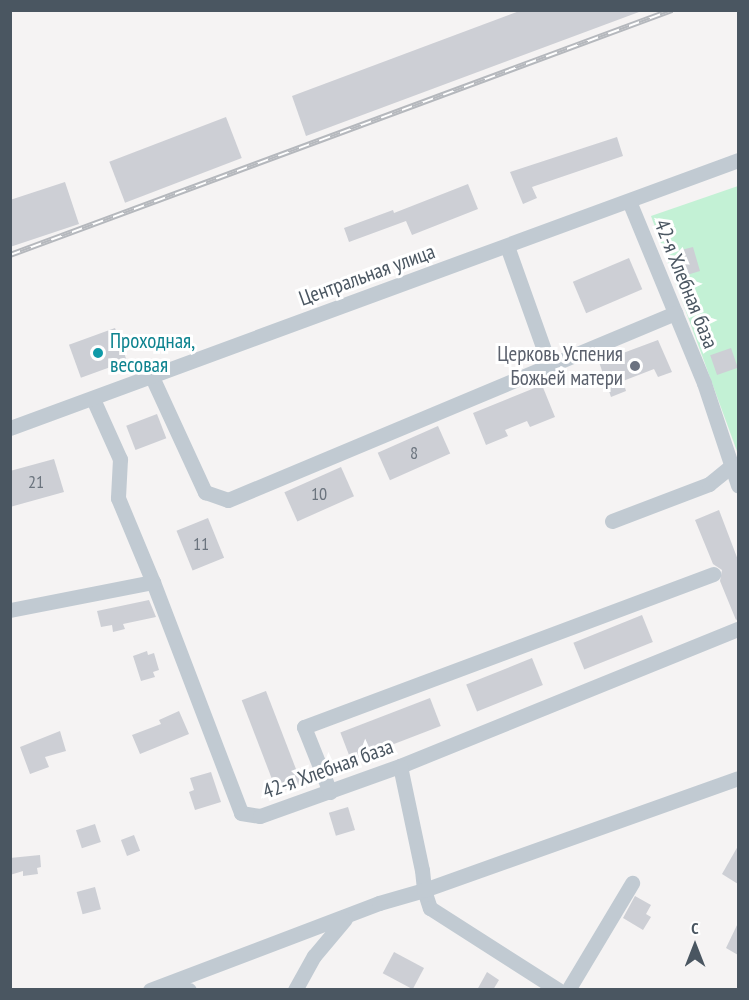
<!DOCTYPE html>
<meta charset="utf-8">
<style>
body{margin:0}
#map{position:relative;width:749px;height:1000px;overflow:hidden;background:#f5f3f3;font-family:"PT Sans Narrow",sans-serif}
div>[style]{position:absolute}
.green>*{inset:0;background:#c3f1d5}
.building>*{inset:0;background:#cdcfd5;transform-origin:0 0}
.minor>*{height:15px;margin:-7.5px;padding:0 7.5px;transform-origin:7.5px;border-radius:7.5px;background:#c1cad2}
.rail>*{height:6px;margin-top:-3px;transform-origin:0;background:repeating-linear-gradient(90deg,#fff 0 11px,#b5b8bd 0 22px);box-sizing:border-box;border-block:2px solid #b5b8bd}
.dots>*{width:16px;height:16px;translate:-50% -50%;box-sizing:border-box;border:3px solid #fff;border-radius:50%}
span{translate:-50% -50%;white-space:nowrap;text-align:center;line-height:1.15;-webkit-text-stroke:6px #fff;paint-order:stroke}
.number-label{font-size:18px;color:#6b747e}
.number-label span{-webkit-text-stroke-width:0}
.street-label{font-size:21px;color:#4a5661}
.culture-label{font-size:21px;color:#0d838f}
.left{translate:0 -50%;text-align:left}
.worship-label{font-size:21px;color:#5b616d}
.right{translate:-100% -50%;text-align:right}
.frame{position:absolute;inset:0;border:12px solid #4a5661;pointer-events:none}
.north{position:absolute;left:665px;top:916px;width:60px;height:60px;-webkit-text-stroke:4px #fff;paint-order:stroke;rotate:0deg;font-size:16px;font-weight:700;line-height:24px;text-align:center;color:#4a5661}
.north::after{content:'';display:block;margin:auto;width:21px;height:27px;background:#4a5661;clip-path:polygon(50% 0,100% 100%,50% 72%,0 100%)}
</style>
<div id="map">
<div class="green">
<div style="clip-path:polygon(738px 186px,738px 454px,651px 216px)"></div>
</div>
<div class="building">
<div style="clip-path:polygon(522px 10px,639px 12px,306px 136px,292px 96px)"></div>
<div style="left:226px;top:117px;width:44px;height:125px;rotate:69deg"></div>
<div style="clip-path:polygon(617px 137px,623px 156px,532px 187px,537px 198px,523px 204px,510px 172px)"></div>
<div style="clip-path:polygon(65px 182px,79px 224px,10px 247px,10px 200px)"></div>
<div style="clip-path:polygon(468px 184px,478px 209px,412px 235px,406px 221px,349px 242px,344px 228px,393px 210px,394px 213px)"></div>
<div style="clip-path:polygon(693px 247px,700px 271px,677px 278px,674px 256px,682px 254px,681px 250px)"></div>
<div style="left:629px;top:258px;width:34px;height:61px;rotate:67deg"></div>
<div style="left:115px;top:328px;width:35px;height:49px;rotate:70deg"></div>
<div style="clip-path:polygon(658px 340px,672px 372px,658px 377px,654px 369px,623px 381px,626px 391px,611px 397px,599px 362px)"></div>
<div style="left:731px;top:348px;width:21px;height:22px;rotate:71deg"></div>
<div style="clip-path:polygon(542px 385px,555px 417px,530px 427px,527px 421px,505px 430px,508px 436px,486px 445px,473px 413px)"></div>
<div style="left:157px;top:414px;width:26px;height:33px;rotate:69deg"></div>
<div style="left:438px;top:426px;width:30px;height:66px;rotate:66deg"></div>
<div style="clip-path:polygon(54px 459px,64px 492px,10px 507px,10px 471px)"></div>
<div style="left:341px;top:467px;width:32px;height:62px;rotate:66deg"></div>
<div style="clip-path:polygon(719px 510px,738px 560px,738px 619px,736px 620px,720px 581px,722px 570px,713px 564px,695px 520px)"></div>
<div style="left:208px;top:518px;width:43px;height:34px;rotate:68deg"></div>
<div style="clip-path:polygon(149px 600px,156px 617px,123px 624px,125px 629px,113px 632px,112px 625px,101px 627px,97px 611px)"></div>
<div style="left:642px;top:615px;width:29px;height:74px;rotate:68deg"></div>
<div style="clip-path:polygon(147px 651px,148px 655px,154px 653px,159px 670px,153px 672px,155px 677px,141px 681px,133px 656px)"></div>
<div style="left:532px;top:658px;width:29px;height:71px;rotate:68deg"></div>
<div style="left:266px;top:691px;width:99px;height:26px;rotate:69deg"></div>
<div style="left:430px;top:698px;width:30px;height:96px;rotate:69deg"></div>
<div style="clip-path:polygon(179px 711px,189px 734px,140px 754px,132px 735px,161px 724px,159px 720px)"></div>
<div style="clip-path:polygon(60px 731px,66px 751px,45px 757px,49px 767px,30px 774px,20px 747px)"></div>
<div style="clip-path:polygon(211px 772px,221px 802px,195px 810px,189px 792px,194px 790px,190px 778px)"></div>
<div style="left:348px;top:807px;width:24px;height:20px;rotate:73deg"></div>
<div style="left:95px;top:824px;width:19px;height:20px;rotate:72deg"></div>
<div style="left:134px;top:835px;width:17px;height:14px;rotate:69deg"></div>
<div style="clip-path:polygon(738px 846px,738px 884px,722px 874px)"></div>
<div style="clip-path:polygon(40px 855px,41px 867px,37px 868px,38px 874px,23px 876px,23px 871px,10px 875px,10px 858px)"></div>
<div style="left:95px;top:887px;width:23px;height:19px;rotate:75deg"></div>
<div style="clip-path:polygon(635px 896px,651px 905px,646px 914px,651px 917px,643px 930px,623px 918px)"></div>
<div style="clip-path:polygon(738px 923px,738px 955px,726px 948px)"></div>
<div style="left:394px;top:952px;width:34px;height:24px;rotate:28deg"></div>
<div style="clip-path:polygon(487px 972px,499px 980px,493px 990px,477px 990px)"></div>
</div>
<div class="minor">
<div style="left:629px;top:201px;width:197px;rotate:67.6deg"></div>
<div style="left:704px;top:383px;width:108px;rotate:71.6deg"></div>
<div style="left:507px;top:246px;width:128px;rotate:70.4deg"></div>
<div style="left:152px;top:377px;width:127px;rotate:65.3deg"></div>
<div style="left:205px;top:492px;width:24px;rotate:19deg"></div>
<div style="left:228px;top:500px;width:485px;rotate:-22.7deg"></div>
<div style="left:93px;top:399px;width:66px;rotate:65.8deg"></div>
<div style="left:120px;top:459px;width:39px;rotate:93deg"></div>
<div style="left:118px;top:498px;width:91px;rotate:67.4deg"></div>
<div style="left:153px;top:582px;width:247px;rotate:69.1deg"></div>
<div style="left:241px;top:813px;width:19px;rotate:9deg"></div>
<div style="left:260px;top:816px;width:149px;rotate:-19.7deg"></div>
<div style="left:400px;top:766px;width:365px;rotate:-22.1deg"></div>
<div style="left:10px;top:428px;width:776px;rotate:-20.21deg"></div>
<div style="left:612px;top:521px;width:104px;rotate:-20.9deg"></div>
<div style="left:709px;top:484px;width:28px;rotate:-39deg"></div>
<div style="left:10px;top:610px;width:146px;rotate:-11.1deg"></div>
<div style="left:400px;top:766px;width:106px;rotate:78.1deg"></div>
<div style="left:422px;top:870px;width:20px;rotate:84deg"></div>
<div style="left:424px;top:890px;width:19px;rotate:72deg"></div>
<div style="left:430px;top:908px;width:152px;rotate:32.6deg"></div>
<div style="left:330px;top:792px;width:70px;rotate:-111.8deg"></div>
<div style="left:304px;top:727px;width:437px;rotate:-20.5deg"></div>
<div style="left:165px;top:988px;width:24px;rotate:5deg"></div>
<div style="left:150px;top:990px;width:245px;rotate:-20.8deg"></div>
<div style="left:379px;top:903px;width:47px;rotate:-16.1deg"></div>
<div style="left:424px;top:890px;width:333px;rotate:-19.6deg"></div>
<div style="left:295px;top:990px;width:39px;rotate:-61deg"></div>
<div style="left:314px;top:956px;width:48px;rotate:-50deg"></div>
<div style="left:568px;top:990px;width:125px;rotate:-59.1deg"></div>
</div>
<div class="rail">
<div style="left:10px;top:255px;width:706px;rotate:-20.31deg"></div>
</div>
<div class="dots">
<div style="left:98px;top:353px;background:#0f9aa8"></div>
<div style="left:635px;top:366px;background:#6b7280"></div>
</div>
<div class="number-label">
<span style="left:414px;top:453px">8</span>
<span style="left:36px;top:482px">21</span>
<span style="left:319px;top:494px">10</span>
<span style="left:201px;top:544px">11</span>
</div>
<div class="street-label">
<span style="left:367px;top:275px;rotate:-20deg">Центральная улица</span>
<span style="left:686px;top:284px;rotate:68deg">42-я Хлебная база</span>
<span style="left:328px;top:769px;rotate:-20deg">42-я Хлебная база</span>
</div>
<div class="culture-label">
<span class="left" style="left:110px;top:353px">Проходная,<br>весовая</span>
</div>
<div class="worship-label">
<span class="right" style="left:623px;top:366px">Церковь Успения<br>Божьей матери</span>
</div>
<div class="frame"></div>
<div class="north">С</div>
</div>
